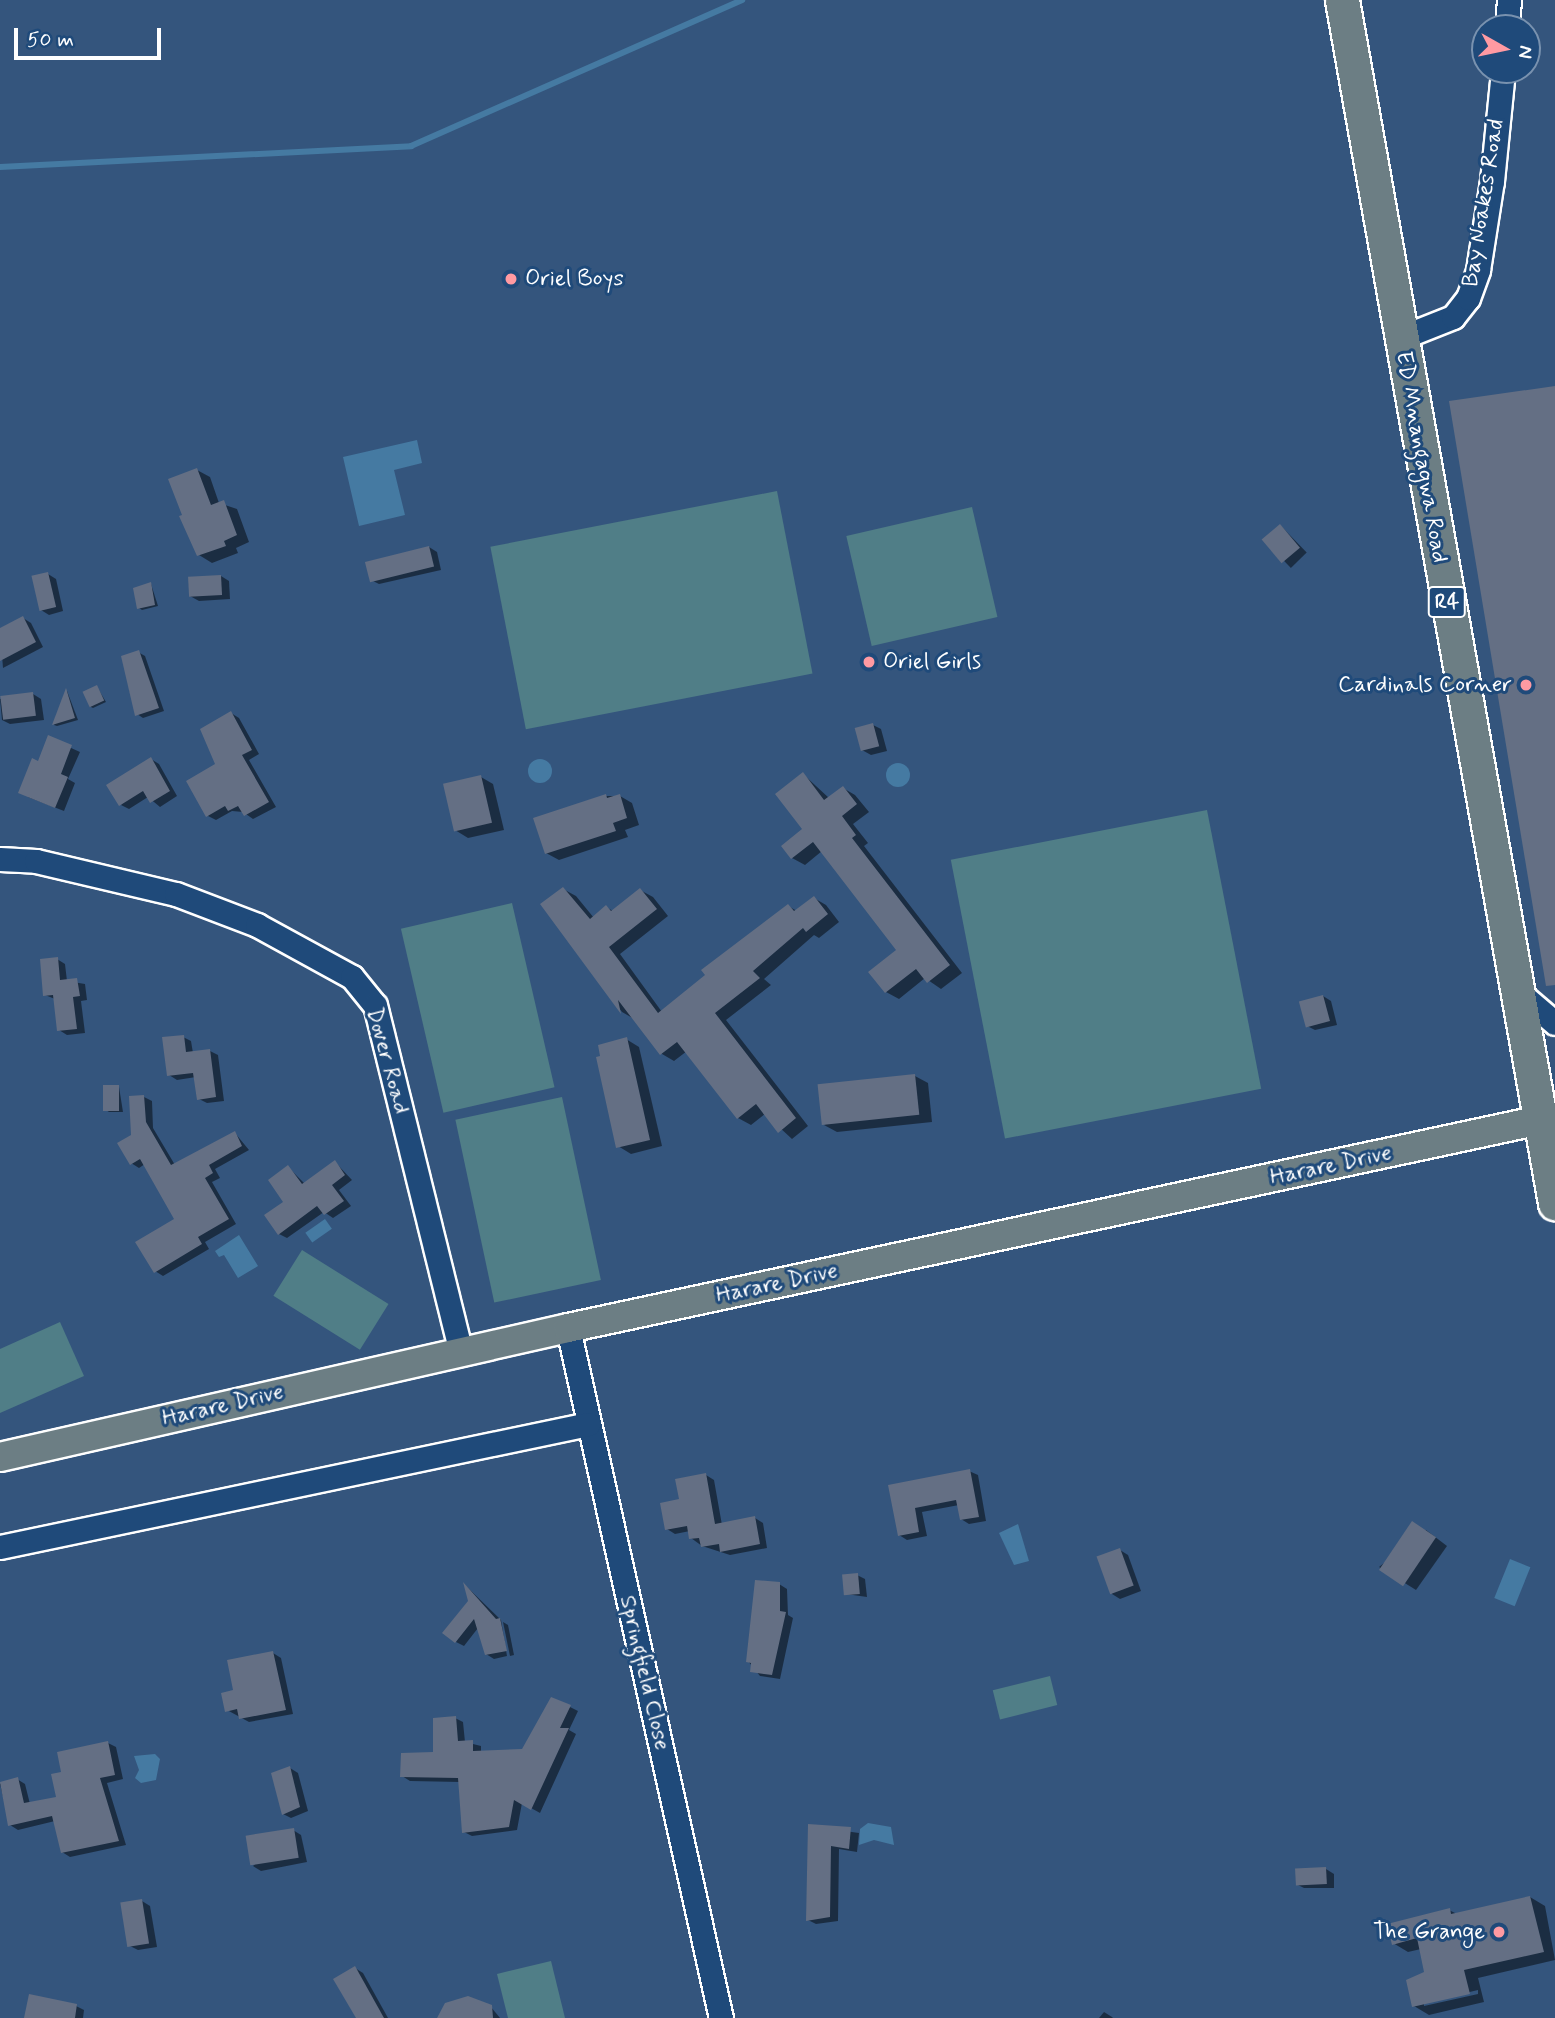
<!DOCTYPE html>
<style>
body{margin:0}
#map{position:relative;width:1555px;height:2018px;overflow:hidden;background:#34557d;font-family:Mynerve,sans-serif}
div>[style]{position:absolute}
.green>*{inset:0;background:#507e87;transform-origin:0 0}
.water>*{inset:0;background:#457aa2;transform-origin:0 0}
.round{border-radius:50%}
.shadow>*{inset:0;background:#0007;transform-origin:0 0}
.stream>*{height:6px;margin:-3px;padding:0 3px;transform-origin:3px;border-radius:3px;background:#457aa2}
.building>*{inset:0;background:#646f84;transform-origin:0 0}
.roads{filter:drop-shadow(2px 0 #fff) drop-shadow(-2px 0 #fff) drop-shadow(0 2px #fff) drop-shadow(0 -2px #fff)}
.minor>*{height:23px;margin:-11.5px;padding:0 11.5px;transform-origin:11.5px;border-radius:11.5px;background:#1f4a7a}
.major>*{height:28px;margin:-14px;padding:0 14px;transform-origin:14px;border-radius:14px;background:#6c7e84}
.highway>*{height:33px;margin:-16.5px;padding:0 16.5px;transform-origin:16.5px;border-radius:16.5px;background:#6c7e84}
.dots>*{width:19px;height:19px;translate:-50% -50%;box-sizing:border-box;border:4px solid #1f4a7a;border-radius:50%}
span{translate:-50% -50%;white-space:nowrap;text-align:center;line-height:1.15;-webkit-text-stroke:6px #1f4a7a;paint-order:stroke}
.shield-label span{padding:2px 5px;background:#1f4a7a;border:2px solid;border-radius:5px;-webkit-text-stroke-width:0}
.shield-label{font-size:21px;color:#fff;font-weight:700}
.street-label{font-size:23px;color:#fff}
.poi-label{font-size:23px;color:#fff}
.left{translate:0 -50%;text-align:left}
.right{translate:-100% -50%;text-align:right}
.north{position:absolute;left:1471px;top:14px;width:70px;height:70px;box-sizing:border-box;background:#1f4a7a;border:2px solid #7992af;border-radius:50%;rotate:99deg;font-size:19px;font-weight:700;line-height:28px;text-align:center;color:#fff}
.north::after{content:'';display:block;margin:auto;width:24px;height:32px;background:#ff9aa2;clip-path:polygon(50% 0,100% 100%,50% 72%,0 100%)}
.scale{position:absolute;left:14px;top:28px;width:147px;height:32px;box-sizing:border-box;border:4px solid #fff;border-top:0;padding-left:9px;font-size:21px;line-height:24px;white-space:nowrap;color:#fff;-webkit-text-stroke:5px #1f4a7a;paint-order:stroke}
</style>
<div id="map">
<div class="green">
<div style="left:777px;top:491px;width:186px;height:292px;rotate:79deg"></div>
<div style="left:972px;top:507px;width:113px;height:129px;rotate:77deg"></div>
<div style="left:1207px;top:810px;width:284px;height:261px;rotate:79deg"></div>
<div style="left:512px;top:903px;width:189px;height:114px;rotate:77deg"></div>
<div style="left:562px;top:1097px;width:187px;height:109px;rotate:78deg"></div>
<div style="left:302px;top:1250px;width:102px;height:54px;rotate:32deg"></div>
<div style="clip-path:polygon(60px 1322px,84px 1376px,0 1413px,0 1349px)"></div>
<div style="left:1050px;top:1676px;width:30px;height:59px;rotate:76deg"></div>
<div style="clip-path:polygon(551px 1961px,565px 2018px,508px 2018px,497px 1974px)"></div>
</div>
<div class="water">
<div style="clip-path:polygon(417px 440px,422px 463px,394px 470px,405px 515px,359px 526px,343px 457px)"></div>
<div class="round" style="left:528px;top:759px;width:24px;height:24px"></div>
<div class="round" style="left:886px;top:763px;width:24px;height:24px"></div>
<div style="left:325px;top:1219px;width:12px;height:24px;rotate:55deg"></div>
<div style="clip-path:polygon(239px 1235px,258px 1266px,238px 1278px,224px 1255px,219px 1257px,215px 1251px)"></div>
<div style="clip-path:polygon(1018px 1524px,1029px 1561px,1014px 1565px,999px 1533px)"></div>
<div style="left:1510px;top:1559px;width:22px;height:42px;rotate:22deg"></div>
<div style="clip-path:polygon(155px 1754px,160px 1759px,156px 1780px,141px 1783px,135px 1778px,139px 1770px,134px 1756px)"></div>
<div style="clip-path:polygon(868px 1823px,891px 1827px,894px 1845px,874px 1840px,859px 1845px,860px 1829px)"></div>
</div>
<div class="shadow">
<div style="clip-path:polygon(197px 470px,210px 477px,219px 503px,237px 509px,249px 542px,236px 548px,238px 553px,212px 563px,199px 555px,184px 516px)"></div>
<div style="left:1281px;top:526px;width:37px;height:22px;rotate:46deg"></div>
<div style="clip-path:polygon(429px 547px,437px 552px,441px 570px,379px 584px,371px 580px)"></div>
<div style="clip-path:polygon(48px 574px,56px 579px,63px 611px,49px 615px,41px 610px)"></div>
<div style="clip-path:polygon(221px 576px,229px 581px,230px 599px,199px 601px,190px 596px)"></div>
<div style="clip-path:polygon(151px 584px,158px 606px,142px 610px,139px 608px)"></div>
<div style="clip-path:polygon(23px 618px,31px 623px,43px 647px,3px 668px,0 630px)"></div>
<div style="clip-path:polygon(138px 652px,145px 656px,164px 711px,143px 718px,137px 714px,129px 689px)"></div>
<div style="clip-path:polygon(97px 687px,106px 702px,93px 708px,89px 706px)"></div>
<div style="clip-path:polygon(67px 691px,78px 720px,57px 726px,54px 725px)"></div>
<div style="clip-path:polygon(33px 694px,41px 699px,44px 720px,10px 724px,2px 720px,0 699px)"></div>
<div style="clip-path:polygon(231px 713px,239px 718px,259px 754px,249px 760px,276px 807px,253px 819px,243px 812px,232px 811px,216px 820px,208px 816px)"></div>
<div style="clip-path:polygon(873px 725px,881px 729px,887px 751px,871px 755px,862px 750px)"></div>
<div style="clip-path:polygon(49px 738px,80px 752px,68px 779px,75px 783px,64px 811px,28px 797px)"></div>
<div style="clip-path:polygon(151px 759px,159px 764px,177px 796px,160px 807px,148px 797px,129px 809px,121px 805px)"></div>
<div style="clip-path:polygon(803px 774px,829px 798px,843px 788px,855px 795px,869px 812px,853px 824px,868px 843px,864px 846px,962px 973px,941px 989px,925px 978px,899px 999px,886px 992px,898px 950px,822px 851px,805px 865px,792px 858px,804px 830px)"></div>
<div style="clip-path:polygon(481px 777px,493px 784px,504px 830px,468px 838px,455px 830px)"></div>
<div style="clip-path:polygon(605px 796px,620px 796px,632px 803px,639px 825px,625px 830px,628px 837px,559px 860px,546px 853px)"></div>
<div style="clip-path:polygon(563px 889px,576px 896px,594px 918px,606px 907px,613px 911px,640px 890px,653px 897px,668px 916px,620px 954px,662px 1012px,788px 906px,797px 911px,814px 898px,826px 905px,839px 922px,819px 938px,814px 935px,764px 979px,771px 985px,726px 1020px,808px 1126px,792px 1139px,765px 1114px,751px 1125px,738px 1118px,687px 1051px,674px 1061px,662px 1054px,636px 1020px,622px 1012px,542px 904px)"></div>
<div style="clip-path:polygon(57px 959px,65px 964px,67px 981px,85px 984px,87px 1000px,81px 1001px,85px 1033px,67px 1035px,59px 1030px,55px 999px,45px 995px)"></div>
<div style="clip-path:polygon(1323px 996px,1331px 1001px,1337px 1025px,1315px 1030px,1307px 1026px)"></div>
<div style="clip-path:polygon(183px 1037px,191px 1041px,193px 1053px,210px 1051px,218px 1055px,224px 1101px,207px 1103px,199px 1099px,196px 1077px,177px 1080px,169px 1075px)"></div>
<div style="clip-path:polygon(626px 1039px,639px 1047px,662px 1146px,631px 1154px,618px 1146px)"></div>
<div style="clip-path:polygon(915px 1076px,928px 1083px,932px 1122px,837px 1132px,824px 1125px)"></div>
<div style="clip-path:polygon(119px 1087px,123px 1112px,109px 1112px,106px 1110px)"></div>
<div style="clip-path:polygon(144px 1097px,152px 1101px,153px 1128px,175px 1165px,235px 1133px,249px 1150px,215px 1169px,220px 1178px,212px 1182px,236px 1224px,205px 1242px,209px 1249px,163px 1276px,155px 1271px,177px 1219px,145px 1164px,139px 1168px,131px 1163px,133px 1136px)"></div>
<div style="clip-path:polygon(335px 1162px,352px 1180px,339px 1190px,351px 1206px,333px 1218px,324px 1212px,287px 1238px,279px 1234px,288px 1167px,305px 1184px)"></div>
<div style="clip-path:polygon(969px 1471px,978px 1475px,986px 1521px,969px 1524px,961px 1519px,959px 1505px,922px 1512px,927px 1536px,907px 1540px,899px 1535px,890px 1486px)"></div>
<div style="clip-path:polygon(706px 1475px,714px 1480px,722px 1525px,755px 1518px,763px 1523px,767px 1548px,730px 1555px,702px 1546px,691px 1538px,690px 1531px,675px 1534px,667px 1529px,681px 1501px)"></div>
<div style="clip-path:polygon(1426px 1530px,1447px 1546px,1416px 1590px,1379px 1567px)"></div>
<div style="clip-path:polygon(1120px 1550px,1128px 1555px,1141px 1591px,1120px 1599px,1112px 1594px)"></div>
<div style="clip-path:polygon(857px 1575px,865px 1579px,867px 1597px,846px 1594px)"></div>
<div style="clip-path:polygon(779px 1584px,787px 1589px,788px 1615px,793px 1618px,780px 1679px,760px 1676px,748px 1661px)"></div>
<div style="clip-path:polygon(466px 1586px,501px 1620px,507px 1656px,494px 1659px,486px 1654px,478px 1628px,464px 1646px,456px 1642px,470px 1602px)"></div>
<div style="clip-path:polygon(503px 1622px,508px 1625px,514px 1655px,510px 1656px)"></div>
<div style="clip-path:polygon(273px 1653px,281px 1658px,293px 1714px,249px 1722px,227px 1710px,235px 1691px)"></div>
<div style="clip-path:polygon(570px 1707px,578px 1711px,569px 1730px,576px 1734px,540px 1813px,522px 1803px,517px 1830px,472px 1836px,464px 1832px,460px 1782px,410px 1781px,402px 1776px,435px 1753px,455px 1718px,463px 1722px,465px 1742px,481px 1746px,481px 1752px,523px 1751px)"></div>
<div style="clip-path:polygon(108px 1743px,116px 1747px,123px 1779px,107px 1783px,126px 1845px,70px 1857px,62px 1852px,55px 1821px,18px 1830px,10px 1825px,0 1784px,17px 1779px,25px 1784px,30px 1804px,58px 1798px)"></div>
<div style="clip-path:polygon(290px 1768px,298px 1773px,308px 1811px,291px 1818px,283px 1814px)"></div>
<div style="clip-path:polygon(810px 1826px,859px 1833px,857px 1852px,839px 1849px,838px 1921px,816px 1924px,808px 1920px)"></div>
<div style="clip-path:polygon(293px 1830px,301px 1835px,307px 1862px,261px 1871px,253px 1866px)"></div>
<div style="clip-path:polygon(1326px 1869px,1334px 1874px,1334px 1888px,1304px 1888px,1296px 1884px)"></div>
<div style="clip-path:polygon(evenodd,1530px 1897px,1545px 1906px,1555px 1960px,1478px 1978px,1484px 2002px,1429px 2015px,1414px 2006px,1426px 1974px,1421px 1949px,1408px 1952px,1393px 1943px,1449px 1910px,1457px 1914px,1530px 1897px,1478px 1990px,1478px 1994px,1424px 2006px,1424px 2003px,1478px 1990px)"></div>
<div style="clip-path:polygon(142px 1901px,150px 1906px,157px 1947px,138px 1950px,130px 1946px)"></div>
<div style="clip-path:polygon(355px 1968px,363px 1973px,388px 2018px,358px 2018px)"></div>
<div style="clip-path:polygon(76px 2006px,84px 2010px,83px 2018px,26px 2018px)"></div>
<div style="clip-path:polygon(491px 2007px,500px 2018px,439px 2018px)"></div>
<div style="clip-path:polygon(1104px 2012px,1112px 2017px,1113px 2018px,1099px 2018px)"></div>
</div>
<div class="stream">
<div style="left:0;top:167px;width:412px;rotate:-2.9deg"></div>
<div style="left:411px;top:146px;width:362px;rotate:-23.8deg"></div>
</div>
<div class="building">
<div style="clip-path:polygon(1555px 386px,1555px 985px,1546px 986px,1449px 401px)"></div>
<div style="clip-path:polygon(197px 468px,211px 505px,224px 500px,237px 535px,224px 541px,226px 546px,197px 556px,179px 516px,182px 515px,168px 479px)"></div>
<div style="left:1280px;top:524px;width:31px;height:24px;rotate:50deg"></div>
<div style="left:429px;top:546px;width:21px;height:66px;rotate:76deg"></div>
<div style="left:48px;top:572px;width:36px;height:17px;rotate:77deg"></div>
<div style="left:221px;top:575px;width:20px;height:33px;rotate:87deg"></div>
<div style="clip-path:polygon(151px 582px,155px 605px,137px 609px,133px 588px)"></div>
<div style="clip-path:polygon(23px 616px,36px 642px,0 661px,0 628px)"></div>
<div style="clip-path:polygon(139px 650px,159px 708px,135px 716px,121px 656px)"></div>
<div style="left:97px;top:685px;width:17px;height:16px;rotate:65deg"></div>
<div style="clip-path:polygon(66px 688px,75px 718px,52px 725px)"></div>
<div style="left:33px;top:692px;width:24px;height:33px;rotate:83deg"></div>
<div style="clip-path:polygon(231px 711px,252px 750px,242px 755px,269px 802px,244px 816px,238px 806px,228px 811px,225px 806px,206px 817px,186px 781px,215px 764px,200px 729px)"></div>
<div style="left:873px;top:723px;width:24px;height:19px;rotate:75deg"></div>
<div style="clip-path:polygon(48px 735px,72px 745px,61px 774px,68px 777px,55px 808px,18px 793px,32px 758px,38px 761px)"></div>
<div style="clip-path:polygon(151px 757px,170px 791px,150px 803px,143px 791px,119px 806px,106px 785px)"></div>
<div style="clip-path:polygon(803px 772px,824px 800px,843px 786px,857px 804px,842px 816px,856px 835px,852px 838px,950px 965px,927px 983px,916px 969px,885px 993px,868px 972px,896px 950px,813px 842px,791px 859px,781px 846px,802px 829px,775px 794px)"></div>
<div style="left:481px;top:775px;width:49px;height:39px;rotate:77deg"></div>
<div style="clip-path:polygon(606px 794px,607px 798px,620px 794px,627px 818px,613px 823px,616px 831px,545px 854px,533px 818px)"></div>
<div style="clip-path:polygon(563px 887px,590px 919px,606px 905px,611px 911px,640px 888px,657px 909px,609px 947px,658px 1013px,705px 975px,701px 970px,788px 904px,794px 911px,814px 896px,828px 914px,806px 932px,803px 928px,753px 971px,760px 978px,715px 1013px,796px 1118px,778px 1133px,756px 1104px,737px 1119px,677px 1042px,660px 1055px,618px 1000px,621px 1014px,540px 904px)"></div>
<div style="clip-path:polygon(58px 957px,60px 980px,77px 978px,80px 996px,73px 997px,77px 1029px,57px 1031px,53px 995px,43px 996px,40px 959px)"></div>
<div style="left:1323px;top:995px;width:27px;height:25px;rotate:75deg"></div>
<div style="clip-path:polygon(184px 1035px,186px 1052px,210px 1049px,216px 1097px,197px 1100px,193px 1073px,167px 1076px,162px 1037px)"></div>
<div style="clip-path:polygon(627px 1037px,650px 1140px,616px 1148px,596px 1057px,600px 1056px,598px 1045px)"></div>
<div style="left:915px;top:1074px;width:41px;height:98px;rotate:84deg"></div>
<div style="left:103px;top:1085px;width:16px;height:26px"></div>
<div style="clip-path:polygon(144px 1095px,146px 1122px,171px 1165px,235px 1131px,242px 1146px,209px 1165px,213px 1173px,205px 1178px,229px 1219px,198px 1237px,202px 1244px,154px 1273px,135px 1242px,174px 1219px,140px 1159px,130px 1165px,117px 1143px,131px 1135px,129px 1096px)"></div>
<div style="clip-path:polygon(335px 1160px,345px 1175px,332px 1185px,344px 1201px,324px 1215px,317px 1206px,278px 1235px,264px 1215px,283px 1202px,268px 1180px,288px 1165px,302px 1184px)"></div>
<div style="clip-path:polygon(970px 1469px,979px 1517px,960px 1520px,956px 1500px,915px 1508px,919px 1532px,898px 1536px,888px 1485px)"></div>
<div style="clip-path:polygon(706px 1473px,715px 1524px,755px 1516px,760px 1544px,720px 1552px,719px 1544px,701px 1547px,699px 1538px,689px 1539px,687px 1526px,665px 1530px,660px 1503px,679px 1499px,675px 1479px)"></div>
<div style="left:1412px;top:1521px;width:29px;height:59px;rotate:34deg"></div>
<div style="left:1120px;top:1548px;width:40px;height:25px;rotate:70deg"></div>
<div style="left:858px;top:1573px;width:21px;height:16px;rotate:85deg"></div>
<div style="clip-path:polygon(755px 1580px,780px 1582px,780px 1611px,786px 1612px,772px 1675px,750px 1672px,751px 1663px,746px 1662px)"></div>
<div style="clip-path:polygon(463px 1582px,496px 1619px,500px 1618px,507px 1651px,485px 1655px,474px 1619px,455px 1643px,442px 1633px,468px 1601px)"></div>
<div style="clip-path:polygon(273px 1651px,286px 1710px,239px 1719px,237px 1709px,225px 1712px,221px 1693px,233px 1690px,227px 1660px)"></div>
<div style="clip-path:polygon(551px 1697px,571px 1705px,560px 1728px,569px 1728px,531px 1810px,514px 1800px,509px 1827px,462px 1833px,458px 1778px,400px 1777px,401px 1753px,433px 1752px,433px 1718px,456px 1716px,458px 1741px,473px 1740px,473px 1751px,522px 1749px)"></div>
<div style="clip-path:polygon(108px 1741px,115px 1775px,100px 1778px,119px 1841px,61px 1853px,52px 1816px,8px 1826px,0 1782px,18px 1777px,24px 1803px,56px 1797px,51px 1774px,61px 1772px,57px 1752px)"></div>
<div style="clip-path:polygon(290px 1766px,300px 1807px,282px 1815px,271px 1773px)"></div>
<div style="clip-path:polygon(808px 1824px,851px 1827px,849px 1849px,831px 1846px,830px 1917px,806px 1921px)"></div>
<div style="left:294px;top:1828px;width:30px;height:49px;rotate:81deg"></div>
<div style="left:1326px;top:1867px;width:17px;height:31px;rotate:87deg"></div>
<div style="clip-path:polygon(1530px 1896px,1544px 1952px,1464px 1970px,1470px 1994px,1412px 2007px,1406px 1980px,1424px 1972px,1417px 1938px,1392px 1945px,1387px 1924px,1450px 1908px,1451px 1914px)"></div>
<div style="left:142px;top:1899px;width:45px;height:22px;rotate:81deg"></div>
<div style="clip-path:polygon(355px 1966px,384px 2018px,356px 2018px,333px 1979px)"></div>
<div style="clip-path:polygon(29px 1994px,77px 2004px,75px 2018px,24px 2018px)"></div>
<div style="clip-path:polygon(468px 1996px,492px 2005px,493px 2018px,437px 2018px,445px 2003px)"></div>
</div>
<div class="roads">
<div class="minor">
<div style="left:1507px;top:28px;width:28px;rotate:-86deg"></div>
<div style="left:1400px;top:338px;width:57px;rotate:-21.6deg"></div>
<div style="left:1453px;top:317px;width:24px;rotate:-52deg"></div>
<div style="left:1468px;top:298px;width:30px;rotate:-70deg"></div>
<div style="left:1478px;top:270px;width:90px;rotate:-81.1deg"></div>
<div style="left:1492px;top:181px;width:112px;rotate:-84.3deg"></div>
<div style="left:0;top:859px;width:36px;rotate:3deg"></div>
<div style="left:36px;top:861px;width:144px;rotate:13.3deg"></div>
<div style="left:176px;top:894px;width:87px;rotate:20.9deg"></div>
<div style="left:257px;top:925px;width:108px;rotate:28.7deg"></div>
<div style="left:352px;top:977px;width:36px;rotate:51deg"></div>
<div style="left:375px;top:1005px;width:357px;rotate:76.1deg"></div>
<div style="left:1515px;top:989px;width:52px;rotate:40.4deg"></div>
<div style="left:568px;top:1328px;width:707px;rotate:77.5deg"></div>
<div style="left:0;top:1547px;width:601px;rotate:-11.81deg"></div>
</div>
<div class="major">
<div style="left:0;top:1457px;width:582px;rotate:-12.8deg"></div>
<div style="left:568px;top:1328px;width:1009px;rotate:-12.07deg"></div>
</div>
<div class="highway">
<div style="left:1342px;top:0;width:1222px;rotate:79.96deg"></div>
</div>
</div>
<div class="dots">
<div style="left:511px;top:279px;background:#ff9aa2"></div>
<div style="left:869px;top:662px;background:#ff9aa2"></div>
<div style="left:1526px;top:685px;background:#ff9aa2"></div>
<div style="left:1499px;top:1932px;background:#ff9aa2"></div>
</div>
<div class="shield-label">
<span style="left:1447px;top:602px">R4</span>
</div>
<div class="street-label">
<span style="left:1484px;top:203px;rotate:-81deg">Bay Noakes Road</span>
<span style="left:1421px;top:457px;rotate:80deg">ED Mnangagwa Road</span>
<span style="left:387px;top:1061px;rotate:75deg">Dover Road</span>
<span style="left:1331px;top:1166px;rotate:-12deg">Harare Drive</span>
<span style="left:777px;top:1284px;rotate:-12deg">Harare Drive</span>
<span style="left:223px;top:1406px;rotate:-13deg">Harare Drive</span>
<span style="left:644px;top:1673px;rotate:77deg">Springfield Close</span>
</div>
<div class="poi-label">
<span class="left" style="left:525px;top:279px">Oriel Boys</span>
<span class="left" style="left:883px;top:662px">Oriel Girls</span>
<span class="right" style="left:1512px;top:685px">Cardinals Corner</span>
<span class="right" style="left:1485px;top:1932px">The Grange</span>
</div>
<div class="north">N</div>
<div class="scale">50 m</div>
</div>
